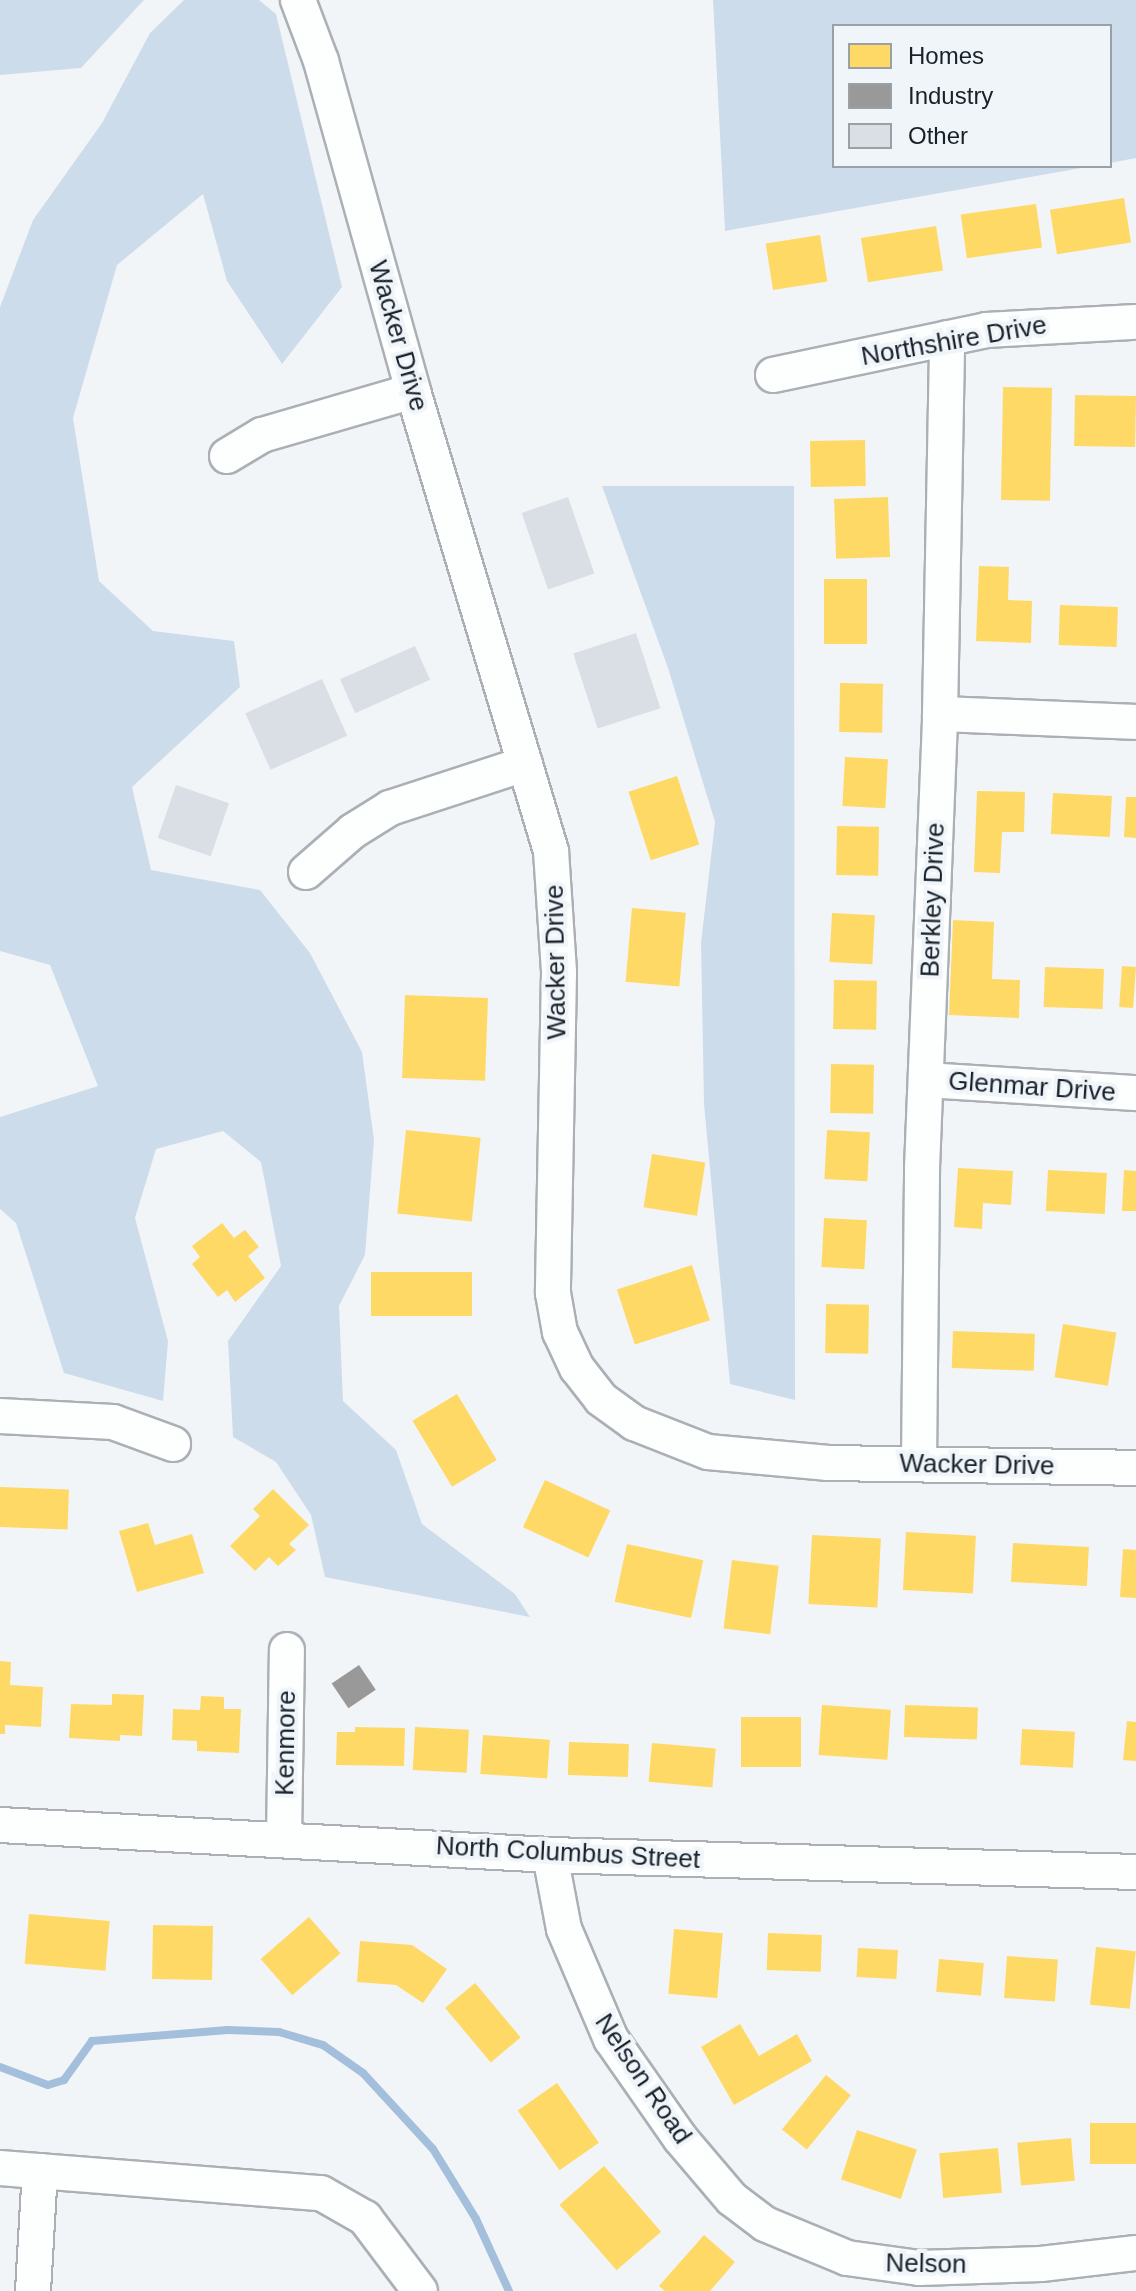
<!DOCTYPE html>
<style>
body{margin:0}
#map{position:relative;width:1136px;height:2291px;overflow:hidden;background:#f2f5f8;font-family:Helvetica,sans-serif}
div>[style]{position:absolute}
.green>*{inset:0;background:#cddceb}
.homes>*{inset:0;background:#ffd966;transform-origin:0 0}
.industry>*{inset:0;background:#999;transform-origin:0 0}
.stream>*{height:8px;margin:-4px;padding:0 4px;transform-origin:4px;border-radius:4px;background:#a4bfdb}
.building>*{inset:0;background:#d9dfe5;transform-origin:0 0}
.roads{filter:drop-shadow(2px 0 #aab0b5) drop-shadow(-2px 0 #aab0b5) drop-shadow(0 2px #aab0b5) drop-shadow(0 -2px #aab0b5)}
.minor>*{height:34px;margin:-17px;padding:0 17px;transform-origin:17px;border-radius:17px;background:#fdfefe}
span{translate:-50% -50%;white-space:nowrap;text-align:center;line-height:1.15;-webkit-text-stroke:8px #f0f5fa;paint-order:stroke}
.street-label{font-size:26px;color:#182029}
.legend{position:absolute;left:832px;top:24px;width:280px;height:144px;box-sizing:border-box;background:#f0f5fa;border:2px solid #9aa0a6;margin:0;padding:10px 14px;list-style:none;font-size:24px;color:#182029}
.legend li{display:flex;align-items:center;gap:16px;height:40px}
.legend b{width:40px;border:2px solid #9aa0a6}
</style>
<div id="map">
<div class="green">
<div style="clip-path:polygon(0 0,144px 0,81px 68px,0 75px)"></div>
<div style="clip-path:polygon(184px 0,259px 0,276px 14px,342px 287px,282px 364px,227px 281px,203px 194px,117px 265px,73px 418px,99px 581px,153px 631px,234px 641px,240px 687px,132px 787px,151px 870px,260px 890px,310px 953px,362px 1052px,374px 1140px,365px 1255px,339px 1306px,343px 1401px,396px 1450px,422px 1524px,515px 1594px,530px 1617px,325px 1577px,311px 1515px,276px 1462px,233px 1437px,228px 1341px,281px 1266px,261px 1162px,223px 1131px,156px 1149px,135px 1218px,168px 1341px,163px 1401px,64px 1373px,16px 1223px,0 1209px,0 1117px,98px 1086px,50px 965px,0 951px,0 307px,33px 220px,102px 123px,150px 33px)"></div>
<div style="clip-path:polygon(713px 0,1136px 0,1136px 158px,1110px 163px,1110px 26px,834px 26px,834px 166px,1093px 166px,725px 231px)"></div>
<div style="clip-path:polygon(602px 486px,794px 486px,795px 1400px,730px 1384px,704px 1104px,701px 943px,715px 822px,668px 668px)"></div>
</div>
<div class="homes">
<div style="left:1124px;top:198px;width:45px;height:75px;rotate:81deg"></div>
<div style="left:1036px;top:204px;width:44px;height:76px;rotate:82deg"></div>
<div style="left:936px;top:226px;width:45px;height:76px;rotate:81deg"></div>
<div style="left:820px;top:235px;width:47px;height:55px;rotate:81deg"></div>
<div style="left:1003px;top:387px;width:49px;height:113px;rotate:1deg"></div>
<div style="left:1075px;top:395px;width:61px;height:51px;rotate:1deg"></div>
<div style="left:865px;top:440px;width:46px;height:55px;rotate:89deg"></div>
<div style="left:888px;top:497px;width:60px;height:54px;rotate:88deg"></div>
<div style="clip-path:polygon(979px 566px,1009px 567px,1008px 600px,1032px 601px,1031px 643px,976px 641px)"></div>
<div style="left:867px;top:579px;width:65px;height:43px;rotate:90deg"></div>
<div style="left:1060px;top:605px;width:58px;height:40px;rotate:2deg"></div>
<div style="left:840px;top:683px;width:43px;height:49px;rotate:1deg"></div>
<div style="left:845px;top:757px;width:43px;height:49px;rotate:3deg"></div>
<div style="left:677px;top:776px;width:72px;height:51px;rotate:72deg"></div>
<div style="clip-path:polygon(977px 791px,1025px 792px,1024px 832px,1002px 832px,1000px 873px,974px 872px)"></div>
<div style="left:1053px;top:793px;width:59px;height:41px;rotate:3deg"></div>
<div style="clip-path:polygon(1126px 797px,1136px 797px,1136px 838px,1124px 837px)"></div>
<div style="left:837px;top:826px;width:42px;height:49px;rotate:1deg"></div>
<div style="left:632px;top:908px;width:54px;height:74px;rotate:5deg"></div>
<div style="left:832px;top:913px;width:43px;height:49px;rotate:3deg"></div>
<div style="clip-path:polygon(953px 920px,994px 922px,992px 979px,1020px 980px,1019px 1018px,949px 1015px)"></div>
<div style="left:1122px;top:966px;width:14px;height:41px;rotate:4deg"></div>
<div style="left:1045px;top:967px;width:59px;height:40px;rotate:2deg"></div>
<div style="left:834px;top:980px;width:43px;height:49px;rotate:1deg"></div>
<div style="left:405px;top:995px;width:83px;height:83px;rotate:2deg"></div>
<div style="left:831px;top:1064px;width:43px;height:49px;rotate:1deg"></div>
<div style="left:406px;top:1130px;width:75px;height:84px;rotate:6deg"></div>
<div style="left:827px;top:1130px;width:43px;height:49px;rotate:3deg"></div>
<div style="left:652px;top:1154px;width:54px;height:54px;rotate:9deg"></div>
<div style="clip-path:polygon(958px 1168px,1013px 1171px,1011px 1205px,983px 1203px,982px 1229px,954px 1227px)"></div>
<div style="left:1048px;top:1170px;width:59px;height:41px;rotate:3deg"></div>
<div style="clip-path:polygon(1124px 1170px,1136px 1171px,1136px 1211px,1122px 1211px)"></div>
<div style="left:824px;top:1218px;width:43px;height:49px;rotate:3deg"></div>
<div style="clip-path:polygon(222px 1223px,234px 1238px,245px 1230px,259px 1247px,248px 1256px,265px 1278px,235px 1302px,227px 1290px,218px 1297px,192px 1264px,200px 1257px,192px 1246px)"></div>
<div style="left:692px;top:1265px;width:58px;height:79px;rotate:72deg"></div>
<div style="left:472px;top:1272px;width:44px;height:101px;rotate:90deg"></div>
<div style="left:826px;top:1304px;width:43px;height:49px;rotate:1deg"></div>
<div style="left:1063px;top:1324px;width:54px;height:54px;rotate:9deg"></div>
<div style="left:953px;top:1331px;width:82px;height:37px;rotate:2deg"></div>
<div style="left:457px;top:1394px;width:77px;height:52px;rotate:59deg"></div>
<div style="left:545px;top:1480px;width:72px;height:52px;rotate:25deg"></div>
<div style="left:0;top:1487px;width:69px;height:40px;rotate:2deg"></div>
<div style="clip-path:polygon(273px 1489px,309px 1525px,289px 1544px,296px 1550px,278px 1566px,269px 1557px,255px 1571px,230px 1546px,260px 1516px,253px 1509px)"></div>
<div style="clip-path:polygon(148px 1523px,155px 1545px,192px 1534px,204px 1573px,137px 1592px,119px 1531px)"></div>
<div style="left:906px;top:1532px;width:70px;height:58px;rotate:3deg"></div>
<div style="left:812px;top:1535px;width:69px;height:69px;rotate:3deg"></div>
<div style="left:1013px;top:1543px;width:76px;height:39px;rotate:3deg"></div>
<div style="left:627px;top:1544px;width:78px;height:59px;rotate:12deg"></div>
<div style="clip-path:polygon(1123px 1549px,1136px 1550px,1136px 1598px,1120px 1597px)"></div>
<div style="left:732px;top:1560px;width:47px;height:69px;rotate:7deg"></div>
<div style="clip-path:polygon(0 1661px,11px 1662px,10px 1685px,43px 1687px,41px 1727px,5px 1725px,5px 1734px,0 1734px)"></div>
<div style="clip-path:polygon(112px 1694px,144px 1695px,142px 1736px,120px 1735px,120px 1741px,69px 1738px,71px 1704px,112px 1705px)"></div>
<div style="clip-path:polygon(201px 1696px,224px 1697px,224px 1709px,241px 1709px,239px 1753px,197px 1751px,197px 1741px,172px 1740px,173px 1709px,200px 1710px)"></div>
<div style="left:822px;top:1705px;width:69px;height:50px;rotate:4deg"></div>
<div style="left:905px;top:1705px;width:73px;height:32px;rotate:2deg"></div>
<div style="left:741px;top:1717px;width:60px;height:50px"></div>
<div style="clip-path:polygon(1127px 1721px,1136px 1722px,1136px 1761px,1123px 1760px)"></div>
<div style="clip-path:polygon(355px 1727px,405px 1728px,404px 1766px,336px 1765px,337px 1732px,355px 1732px)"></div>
<div style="left:415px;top:1727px;width:54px;height:43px;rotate:3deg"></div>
<div style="left:1022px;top:1729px;width:53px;height:36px;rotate:3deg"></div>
<div style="left:483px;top:1735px;width:67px;height:39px;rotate:4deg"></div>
<div style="left:569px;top:1742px;width:60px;height:33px;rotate:2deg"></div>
<div style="left:652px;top:1743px;width:64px;height:39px;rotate:5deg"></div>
<div style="left:29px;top:1914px;width:81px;height:50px;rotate:5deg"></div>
<div style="left:309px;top:1917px;width:48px;height:64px;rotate:49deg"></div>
<div style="left:153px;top:1925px;width:60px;height:54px;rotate:1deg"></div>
<div style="left:674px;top:1929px;width:49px;height:65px;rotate:5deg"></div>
<div style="left:768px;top:1933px;width:54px;height:37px;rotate:2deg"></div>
<div style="clip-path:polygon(360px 1941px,412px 1945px,447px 1969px,423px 2003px,396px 1985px,357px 1982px)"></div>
<div style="left:1096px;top:1947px;width:40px;height:58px;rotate:6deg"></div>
<div style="left:858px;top:1948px;width:40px;height:29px;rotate:3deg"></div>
<div style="left:1007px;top:1956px;width:51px;height:42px;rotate:4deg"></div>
<div style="left:939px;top:1959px;width:45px;height:33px;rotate:5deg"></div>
<div style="left:475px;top:1983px;width:71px;height:39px;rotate:50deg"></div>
<div style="clip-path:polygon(740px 2024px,759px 2056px,797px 2034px,812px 2061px,734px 2105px,701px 2047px)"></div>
<div style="left:826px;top:2075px;width:32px;height:70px;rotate:39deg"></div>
<div style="left:557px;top:2083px;width:73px;height:48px;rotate:55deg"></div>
<div style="left:1136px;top:2123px;width:41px;height:46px;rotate:90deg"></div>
<div style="left:857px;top:2130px;width:63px;height:52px;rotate:18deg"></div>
<div style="left:1071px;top:2138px;width:43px;height:54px;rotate:85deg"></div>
<div style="left:998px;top:2148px;width:45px;height:59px;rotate:85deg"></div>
<div style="left:604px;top:2166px;width:87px;height:59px;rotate:49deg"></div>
<div style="clip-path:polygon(704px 2235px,735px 2262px,710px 2291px,665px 2291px,659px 2286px)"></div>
</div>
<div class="industry">
<div style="left:359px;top:1665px;width:30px;height:33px;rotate:56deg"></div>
</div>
<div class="stream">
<div style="left:0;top:2067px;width:51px;rotate:20.6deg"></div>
<div style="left:48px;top:2085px;width:17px;rotate:-17deg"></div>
<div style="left:64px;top:2080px;width:48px;rotate:-54.3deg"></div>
<div style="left:92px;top:2041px;width:136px;rotate:-4.6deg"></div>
<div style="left:228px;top:2030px;width:51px;rotate:2.2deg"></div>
<div style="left:279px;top:2032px;width:46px;rotate:16.5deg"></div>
<div style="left:323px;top:2045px;width:49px;rotate:35deg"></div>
<div style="left:363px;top:2073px;width:103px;rotate:47.4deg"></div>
<div style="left:433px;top:2149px;width:82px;rotate:58.4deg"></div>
<div style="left:476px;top:2219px;width:79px;rotate:65.4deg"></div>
</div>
<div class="building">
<div style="left:568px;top:497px;width:81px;height:49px;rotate:71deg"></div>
<div style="left:636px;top:633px;width:79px;height:66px;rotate:72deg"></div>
<div style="left:415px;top:646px;width:37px;height:82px;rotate:66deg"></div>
<div style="left:322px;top:679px;width:62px;height:84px;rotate:66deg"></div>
<div style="left:176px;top:785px;width:56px;height:56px;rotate:19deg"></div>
</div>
<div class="roads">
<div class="minor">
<div style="left:298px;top:0;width:65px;rotate:69.3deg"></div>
<div style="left:321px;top:61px;width:343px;rotate:74.4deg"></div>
<div style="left:413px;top:391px;width:480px;rotate:73.3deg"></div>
<div style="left:551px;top:851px;width:122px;rotate:86.2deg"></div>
<div style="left:559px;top:973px;width:320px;rotate:91.1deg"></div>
<div style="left:553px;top:1293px;width:40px;rotate:80deg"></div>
<div style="left:560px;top:1332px;width:40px;rotate:65deg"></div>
<div style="left:577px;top:1368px;width:39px;rotate:52deg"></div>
<div style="left:601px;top:1399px;width:41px;rotate:36deg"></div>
<div style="left:634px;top:1423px;width:79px;rotate:21.4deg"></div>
<div style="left:708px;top:1452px;width:121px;rotate:5.2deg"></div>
<div style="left:828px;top:1463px;width:308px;rotate:0.9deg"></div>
<div style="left:773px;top:375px;width:218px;rotate:-11.9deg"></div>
<div style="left:986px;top:330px;width:150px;rotate:-3.1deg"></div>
<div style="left:227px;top:456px;width:41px;rotate:-31deg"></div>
<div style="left:262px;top:435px;width:157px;rotate:-16.2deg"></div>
<div style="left:940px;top:714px;width:196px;rotate:2.3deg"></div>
<div style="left:306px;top:872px;width:62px;rotate:-41.1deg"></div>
<div style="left:353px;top:831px;width:44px;rotate:-31.9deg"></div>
<div style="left:390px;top:808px;width:142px;rotate:-18.1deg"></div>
<div style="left:927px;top:1080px;width:209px;rotate:3.6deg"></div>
<div style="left:0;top:1416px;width:113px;rotate:3deg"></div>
<div style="left:113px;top:1422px;width:64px;rotate:20.1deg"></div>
<div style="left:919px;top:1463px;width:295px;rotate:-89.4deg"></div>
<div style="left:922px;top:1168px;width:454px;rotate:-87.7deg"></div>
<div style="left:940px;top:714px;width:376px;rotate:-88.9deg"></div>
<div style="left:0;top:1825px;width:551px;rotate:3.12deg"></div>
<div style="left:550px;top:1855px;width:586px;rotate:1.66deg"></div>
<div style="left:284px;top:1837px;width:187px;rotate:-89.1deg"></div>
<div style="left:550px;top:1855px;width:75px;rotate:79.3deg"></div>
<div style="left:564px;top:1929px;width:120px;rotate:66.9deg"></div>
<div style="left:611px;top:2039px;width:121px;rotate:55.1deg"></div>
<div style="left:680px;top:2138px;width:80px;rotate:49.6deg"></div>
<div style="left:732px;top:2199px;width:41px;rotate:37.1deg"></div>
<div style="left:765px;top:2224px;width:89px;rotate:22.5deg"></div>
<div style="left:847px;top:2258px;width:73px;rotate:7.9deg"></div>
<div style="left:919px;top:2268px;width:122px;rotate:-1.9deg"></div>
<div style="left:1041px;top:2264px;width:96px;rotate:-6.6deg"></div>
<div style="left:0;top:2168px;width:322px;rotate:4.5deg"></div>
<div style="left:321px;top:2193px;width:51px;rotate:29.6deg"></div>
<div style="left:365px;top:2218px;width:91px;rotate:53deg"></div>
<div style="left:33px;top:2291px;width:120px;rotate:-86.7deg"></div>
</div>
</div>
<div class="street-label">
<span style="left:398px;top:336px;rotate:74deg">Wacker Drive</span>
<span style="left:954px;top:341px;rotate:-10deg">Northshire Drive</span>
<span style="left:933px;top:900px;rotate:-88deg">Berkley Drive</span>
<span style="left:556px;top:962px;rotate:-91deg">Wacker Drive</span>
<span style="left:1032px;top:1087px;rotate:4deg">Glenmar Drive</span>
<span style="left:977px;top:1465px;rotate:1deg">Wacker Drive</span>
<span style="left:286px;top:1743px;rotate:-89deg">Kenmore</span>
<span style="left:568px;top:1853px;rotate:3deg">North Columbus Street</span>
<span style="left:643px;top:2079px;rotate:56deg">Nelson Road</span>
<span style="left:926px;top:2264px;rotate:1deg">Nelson</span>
</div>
<ul class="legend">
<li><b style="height:22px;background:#ffd966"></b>Homes</li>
<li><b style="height:22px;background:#999"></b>Industry</li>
<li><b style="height:22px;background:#d9dfe5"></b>Other</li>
</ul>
</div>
